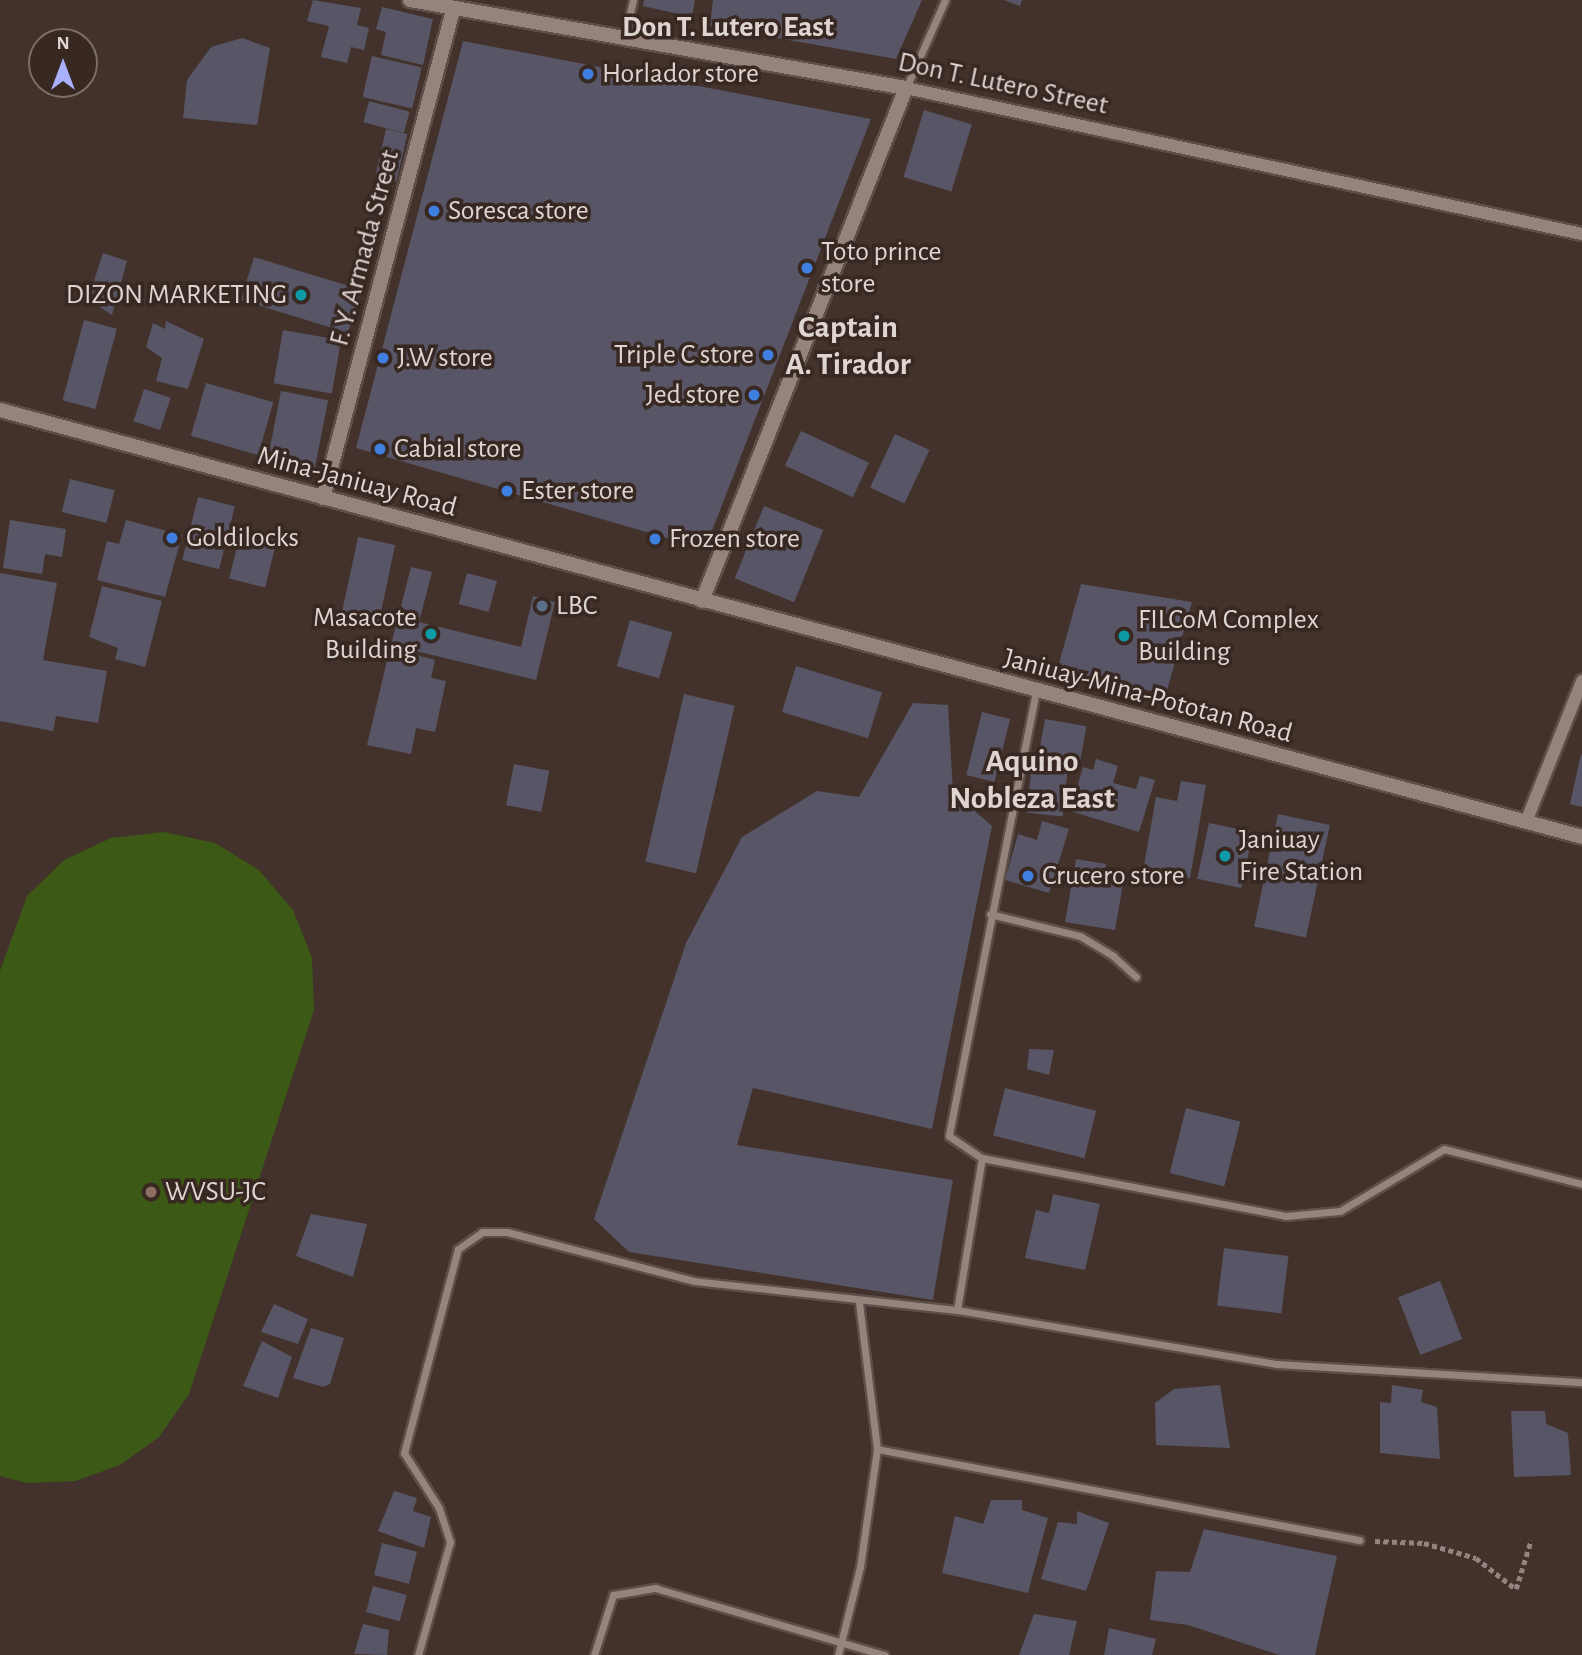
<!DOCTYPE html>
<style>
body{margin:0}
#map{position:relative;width:1582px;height:1655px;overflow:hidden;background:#42322b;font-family:"Alegreya Sans",sans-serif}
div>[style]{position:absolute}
.green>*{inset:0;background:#3c5a15}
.building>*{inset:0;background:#585666;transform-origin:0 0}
.path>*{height:4.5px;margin-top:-2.25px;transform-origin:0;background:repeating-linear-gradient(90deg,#92857f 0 5px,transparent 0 8.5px)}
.roads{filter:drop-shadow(2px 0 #5c4e49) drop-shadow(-2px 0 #5c4e49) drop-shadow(0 2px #5c4e49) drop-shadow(0 -2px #5c4e49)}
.minor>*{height:7px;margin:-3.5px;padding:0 3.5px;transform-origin:3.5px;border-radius:3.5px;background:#96837b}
.tertiary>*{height:12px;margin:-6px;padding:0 6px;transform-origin:6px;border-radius:6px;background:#96837b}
.secondary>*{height:14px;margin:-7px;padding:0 7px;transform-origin:7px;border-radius:7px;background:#96837b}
.dots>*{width:19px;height:19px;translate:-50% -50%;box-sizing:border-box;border:4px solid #382822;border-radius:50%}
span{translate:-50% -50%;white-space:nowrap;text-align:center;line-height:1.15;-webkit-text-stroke:7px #382822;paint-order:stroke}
.poi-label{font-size:28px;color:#dfd5d0}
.left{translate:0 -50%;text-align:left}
.right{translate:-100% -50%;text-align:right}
.street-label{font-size:28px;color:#dfd5d0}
.neighbourhood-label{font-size:30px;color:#dfd5d0;font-weight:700}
.quarter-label{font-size:32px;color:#dfd5d0;font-weight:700}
.north{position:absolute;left:28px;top:28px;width:70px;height:70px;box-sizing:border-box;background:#382822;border:2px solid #7b6d68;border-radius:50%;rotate:0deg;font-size:19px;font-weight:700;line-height:28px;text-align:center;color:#dfd5d0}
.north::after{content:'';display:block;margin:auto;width:24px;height:32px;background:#aab0fb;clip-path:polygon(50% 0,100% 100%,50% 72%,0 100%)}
</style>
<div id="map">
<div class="green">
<div style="clip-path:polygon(164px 832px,215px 843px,259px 870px,293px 910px,312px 958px,314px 1010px,189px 1394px,159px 1437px,120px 1465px,75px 1481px,27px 1483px,0 1476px,0 971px,27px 896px,64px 860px,111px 838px)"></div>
</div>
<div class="building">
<div style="clip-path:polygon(313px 0,361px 8px,357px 25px,369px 28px,364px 50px,351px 47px,347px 63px,321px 57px,329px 26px,307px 21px)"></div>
<div style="clip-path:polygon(644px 0,695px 0,692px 17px,643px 6px)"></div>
<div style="clip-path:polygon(713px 0,922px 0,896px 59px,710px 26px)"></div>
<div style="clip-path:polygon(1004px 0,1022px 0,1020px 6px)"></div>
<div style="clip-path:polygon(382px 7px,433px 19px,423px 65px,381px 55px,386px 32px,376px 29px)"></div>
<div style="clip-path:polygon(242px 38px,270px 48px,257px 125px,183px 118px,187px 80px,211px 47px)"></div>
<div style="clip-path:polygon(463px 41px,871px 119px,705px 549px,356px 448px)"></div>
<div style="left:372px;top:56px;width:51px;height:42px;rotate:13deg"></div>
<div style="left:369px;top:101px;width:42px;height:22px;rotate:15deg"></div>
<div style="left:924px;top:110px;width:50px;height:70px;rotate:17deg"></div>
<div style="left:386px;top:129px;width:22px;height:49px;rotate:13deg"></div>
<div style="clip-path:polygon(103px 253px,127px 261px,112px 315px,88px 299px)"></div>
<div style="left:254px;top:257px;width:112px;height:45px;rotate:17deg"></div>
<div style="left:84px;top:320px;width:34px;height:83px;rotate:15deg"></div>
<div style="clip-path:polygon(166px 321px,204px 339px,188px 389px,156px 381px,162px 358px,146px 347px,153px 323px,165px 329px)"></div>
<div style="left:283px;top:330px;width:59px;height:54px;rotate:10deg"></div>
<div style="left:206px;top:383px;width:70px;height:55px;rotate:16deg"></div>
<div style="left:144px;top:389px;width:28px;height:34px;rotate:18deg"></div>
<div style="left:281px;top:391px;width:48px;height:72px;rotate:11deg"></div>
<div style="left:801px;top:431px;width:75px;height:38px;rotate:25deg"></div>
<div style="left:895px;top:434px;width:38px;height:59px;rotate:25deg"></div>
<div style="left:70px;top:479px;width:46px;height:34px;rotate:14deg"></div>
<div style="left:198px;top:497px;width:38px;height:65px;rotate:14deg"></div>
<div style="left:764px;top:506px;width:64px;height:78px;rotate:22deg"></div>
<div style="clip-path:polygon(10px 520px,66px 529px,62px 557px,45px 554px,42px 574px,3px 568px)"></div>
<div style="clip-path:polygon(126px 520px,182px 535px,165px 597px,97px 580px,107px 541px,119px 544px)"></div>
<div style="left:241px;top:531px;width:37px;height:49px;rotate:14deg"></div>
<div style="left:358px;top:537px;width:38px;height:86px;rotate:12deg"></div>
<div style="clip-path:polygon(411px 567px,432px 572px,419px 622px,521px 647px,533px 596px,555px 602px,536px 680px,391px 645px)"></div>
<div style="clip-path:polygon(0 573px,57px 583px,43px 660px,107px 671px,98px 723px,56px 716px,53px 731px,0 721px)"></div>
<div style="left:467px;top:573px;width:31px;height:32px;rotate:15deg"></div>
<div style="clip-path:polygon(1081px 584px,1192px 602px,1166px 694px,1057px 671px)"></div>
<div style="clip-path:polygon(102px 586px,162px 601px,145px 667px,115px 659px,118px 648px,89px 637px)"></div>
<div style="left:630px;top:620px;width:44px;height:48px;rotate:16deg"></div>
<div style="clip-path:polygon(390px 648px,435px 660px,431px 678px,446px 681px,435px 732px,416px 728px,411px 754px,367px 745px)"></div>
<div style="left:796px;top:666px;width:90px;height:48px;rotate:17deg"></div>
<div style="left:684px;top:694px;width:52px;height:172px;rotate:13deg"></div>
<div style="clip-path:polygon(913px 703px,948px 705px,953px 792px,992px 826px,932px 1129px,753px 1088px,737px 1145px,953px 1180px,933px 1300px,629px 1252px,594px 1219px,686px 943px,742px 837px,817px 791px,859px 797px)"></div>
<div style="left:982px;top:712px;width:29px;height:65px;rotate:14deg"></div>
<div style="left:1045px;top:719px;width:42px;height:35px;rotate:10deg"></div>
<div style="clip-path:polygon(1581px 754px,1582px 755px,1582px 807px,1570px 804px)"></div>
<div style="clip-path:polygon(1096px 759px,1118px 766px,1113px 783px,1136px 789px,1140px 776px,1155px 780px,1139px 832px,1070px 811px,1083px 767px,1093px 770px)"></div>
<div style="left:514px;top:764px;width:36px;height:42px;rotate:11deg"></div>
<div style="left:1032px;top:764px;width:36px;height:49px;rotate:6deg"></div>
<div style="clip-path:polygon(1181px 781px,1206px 785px,1190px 878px,1143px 871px,1156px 797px,1177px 801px)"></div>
<div style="left:1278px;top:814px;width:53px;height:115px;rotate:12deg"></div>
<div style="clip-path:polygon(1042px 821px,1069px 829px,1049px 893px,1005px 880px,1018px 834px,1037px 840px)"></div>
<div style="left:1209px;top:823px;width:45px;height:57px;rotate:12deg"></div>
<div style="clip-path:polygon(1076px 859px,1106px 864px,1104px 875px,1124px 878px,1115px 930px,1065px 922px)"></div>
<div style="clip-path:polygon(1029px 1049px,1054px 1050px,1049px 1075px,1027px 1069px)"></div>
<div style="left:1005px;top:1088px;width:94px;height:49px;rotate:14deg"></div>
<div style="left:1186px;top:1108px;width:56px;height:67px;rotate:14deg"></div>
<div style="clip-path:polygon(1053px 1194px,1100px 1204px,1085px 1270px,1025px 1258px,1036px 1210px,1049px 1213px)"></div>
<div style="clip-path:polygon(311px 1214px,367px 1224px,353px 1277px,296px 1256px)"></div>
<div style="left:1224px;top:1248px;width:65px;height:58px;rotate:7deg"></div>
<div style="left:1440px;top:1281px;width:62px;height:45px;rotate:69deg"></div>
<div style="clip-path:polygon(274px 1304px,308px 1319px,298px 1344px,261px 1332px)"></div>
<div style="clip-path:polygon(311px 1328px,344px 1338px,330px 1384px,323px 1387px,293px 1378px)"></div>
<div style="clip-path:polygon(262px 1341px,292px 1357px,278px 1398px,243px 1386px)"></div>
<div style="clip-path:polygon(1220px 1385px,1230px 1448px,1156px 1445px,1155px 1403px,1174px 1389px)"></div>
<div style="clip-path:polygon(1392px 1385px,1423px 1390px,1421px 1402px,1437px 1407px,1440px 1459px,1380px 1453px,1380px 1402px,1391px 1403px)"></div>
<div style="clip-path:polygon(1511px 1411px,1545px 1411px,1546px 1424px,1568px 1433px,1571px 1475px,1514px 1477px)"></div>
<div style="clip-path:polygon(394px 1491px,417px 1498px,413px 1511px,431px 1517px,424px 1548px,378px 1531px)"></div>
<div style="clip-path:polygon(991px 1500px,1022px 1500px,1022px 1510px,1048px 1518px,1028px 1593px,942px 1573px,955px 1516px,983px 1524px)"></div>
<div style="clip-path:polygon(1077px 1511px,1109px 1523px,1086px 1591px,1041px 1579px,1058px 1522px,1077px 1524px)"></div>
<div style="clip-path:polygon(1204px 1529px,1337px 1556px,1315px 1655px,1279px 1655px,1188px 1625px,1150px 1620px,1156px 1571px,1190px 1572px)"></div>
<div style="left:382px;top:1543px;width:36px;height:33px;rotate:14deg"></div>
<div style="left:373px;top:1586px;width:35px;height:27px;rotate:15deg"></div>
<div style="clip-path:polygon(1034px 1614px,1077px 1621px,1069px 1655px,1019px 1655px)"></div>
<div style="clip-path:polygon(363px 1624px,389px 1630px,387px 1655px,354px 1654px)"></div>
<div style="clip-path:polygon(1109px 1628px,1156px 1639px,1152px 1655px,1104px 1655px)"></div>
</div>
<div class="path">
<div style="left:1375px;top:1541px;width:49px;rotate:2.3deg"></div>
<div style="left:1424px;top:1543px;width:54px;rotate:16.1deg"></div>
<div style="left:1476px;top:1558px;width:51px;rotate:37.8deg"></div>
<div style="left:1516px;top:1589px;width:51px;rotate:-73deg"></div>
</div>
<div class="roads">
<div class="minor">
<div style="left:624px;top:39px;width:40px;rotate:-77deg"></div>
<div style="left:906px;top:88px;width:96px;rotate:-66.1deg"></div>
<div style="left:1036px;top:691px;width:453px;rotate:101.1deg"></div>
<div style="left:949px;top:1136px;width:40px;rotate:34deg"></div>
<div style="left:982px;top:1158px;width:309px;rotate:10.8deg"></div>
<div style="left:1285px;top:1216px;width:55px;rotate:-5.2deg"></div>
<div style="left:1340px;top:1211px;width:121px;rotate:-30.8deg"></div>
<div style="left:1444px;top:1149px;width:142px;rotate:14.2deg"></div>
<div style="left:990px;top:914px;width:93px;rotate:13.7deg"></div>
<div style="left:1080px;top:936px;width:39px;rotate:31deg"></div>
<div style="left:1113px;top:956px;width:31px;rotate:42deg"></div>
<div style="left:957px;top:1310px;width:154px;rotate:-80.7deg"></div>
<div style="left:877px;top:1449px;width:491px;rotate:10.7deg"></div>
<div style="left:418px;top:1655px;width:117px;rotate:-74.2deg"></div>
<div style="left:450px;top:1542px;width:36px;rotate:-108deg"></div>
<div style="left:439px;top:1508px;width:65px;rotate:-122.5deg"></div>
<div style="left:404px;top:1453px;width:211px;rotate:-75.2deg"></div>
<div style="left:458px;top:1249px;width:29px;rotate:-35deg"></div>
<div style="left:482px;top:1232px;width:25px"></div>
<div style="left:507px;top:1232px;width:193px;rotate:14.7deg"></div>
<div style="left:694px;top:1281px;width:265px;rotate:6.3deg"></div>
<div style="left:957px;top:1310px;width:324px;rotate:9.6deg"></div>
<div style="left:1276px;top:1364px;width:307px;rotate:3.4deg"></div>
<div style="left:594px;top:1655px;width:63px;rotate:-72.4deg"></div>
<div style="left:613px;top:1595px;width:43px;rotate:-9.5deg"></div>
<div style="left:655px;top:1588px;width:239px;rotate:16.3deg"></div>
<div style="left:838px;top:1655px;width:91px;rotate:-76deg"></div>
<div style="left:860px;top:1567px;width:119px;rotate:-81.8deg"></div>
<div style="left:877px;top:1449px;width:147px;rotate:-97deg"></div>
</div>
<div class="tertiary">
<div style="left:906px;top:88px;width:692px;rotate:12.19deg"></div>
<div style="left:1526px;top:822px;width:152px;rotate:-68.3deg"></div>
</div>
<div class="secondary">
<div style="left:410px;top:0;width:504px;rotate:10.06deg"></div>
<div style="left:906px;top:88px;width:552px;rotate:111.69deg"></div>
<div style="left:0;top:410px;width:1639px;rotate:15.1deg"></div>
<div style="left:323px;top:498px;width:505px;rotate:-75.08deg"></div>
</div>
</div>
<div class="dots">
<div style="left:588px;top:74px;background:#3f7fe0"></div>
<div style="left:434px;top:211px;background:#3f7fe0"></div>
<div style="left:807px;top:268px;background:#3f7fe0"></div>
<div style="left:301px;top:295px;background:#0f9aa8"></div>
<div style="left:768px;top:355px;background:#3f7fe0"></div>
<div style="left:383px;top:358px;background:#3f7fe0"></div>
<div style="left:754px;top:395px;background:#3f7fe0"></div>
<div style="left:380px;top:449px;background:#3f7fe0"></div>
<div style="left:507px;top:491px;background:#3f7fe0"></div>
<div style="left:172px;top:538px;background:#3f7fe0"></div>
<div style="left:655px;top:539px;background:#3f7fe0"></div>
<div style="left:542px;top:606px;background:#5c6f8a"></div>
<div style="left:431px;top:634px;background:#0f9aa8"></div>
<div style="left:1124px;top:636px;background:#0f9aa8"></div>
<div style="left:1225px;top:856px;background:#0f9aa8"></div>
<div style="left:1028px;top:876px;background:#3f7fe0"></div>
<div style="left:151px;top:1192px;background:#8d6e63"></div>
</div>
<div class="poi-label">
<span class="left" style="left:602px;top:74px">Horlador store</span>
<span class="left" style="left:448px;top:211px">Soresca store</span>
<span class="left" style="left:821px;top:268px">Toto prince<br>store</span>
<span class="right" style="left:287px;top:295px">DIZON MARKETING</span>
<span class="right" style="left:754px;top:355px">Triple C store</span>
<span class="left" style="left:397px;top:358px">J.W store</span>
<span class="right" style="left:740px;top:395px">Jed store</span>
<span class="left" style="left:394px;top:449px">Cabial store</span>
<span class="left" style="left:521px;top:491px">Ester store</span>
<span class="left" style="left:186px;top:538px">Goldilocks</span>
<span class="left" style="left:669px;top:539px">Frozen store</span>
<span class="left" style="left:556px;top:606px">LBC</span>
<span class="right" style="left:417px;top:634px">Masacote<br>Building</span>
<span class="left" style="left:1138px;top:636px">FILCoM Complex<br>Building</span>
<span class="left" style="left:1239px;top:856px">Janiuay<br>Fire Station</span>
<span class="left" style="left:1042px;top:876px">Crucero store</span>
<span class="left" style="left:165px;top:1192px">WVSU-JC</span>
</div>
<div class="street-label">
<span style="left:1003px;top:84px;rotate:12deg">Don T. Lutero Street</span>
<span style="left:365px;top:248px;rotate:-75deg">F. Y. Armada Street</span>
<span style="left:357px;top:482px;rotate:15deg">Mina-Janiuay Road</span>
<span style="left:1148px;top:696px;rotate:15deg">Janiuay-Mina-Pototan Road</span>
</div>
<div class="neighbourhood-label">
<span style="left:728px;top:27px">Don T. Lutero East</span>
</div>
<div class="quarter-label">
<span style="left:848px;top:346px">Captain<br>A. Tirador</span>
<span style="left:1032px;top:780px">Aquino<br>Nobleza East</span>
</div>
<div class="north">N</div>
</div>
